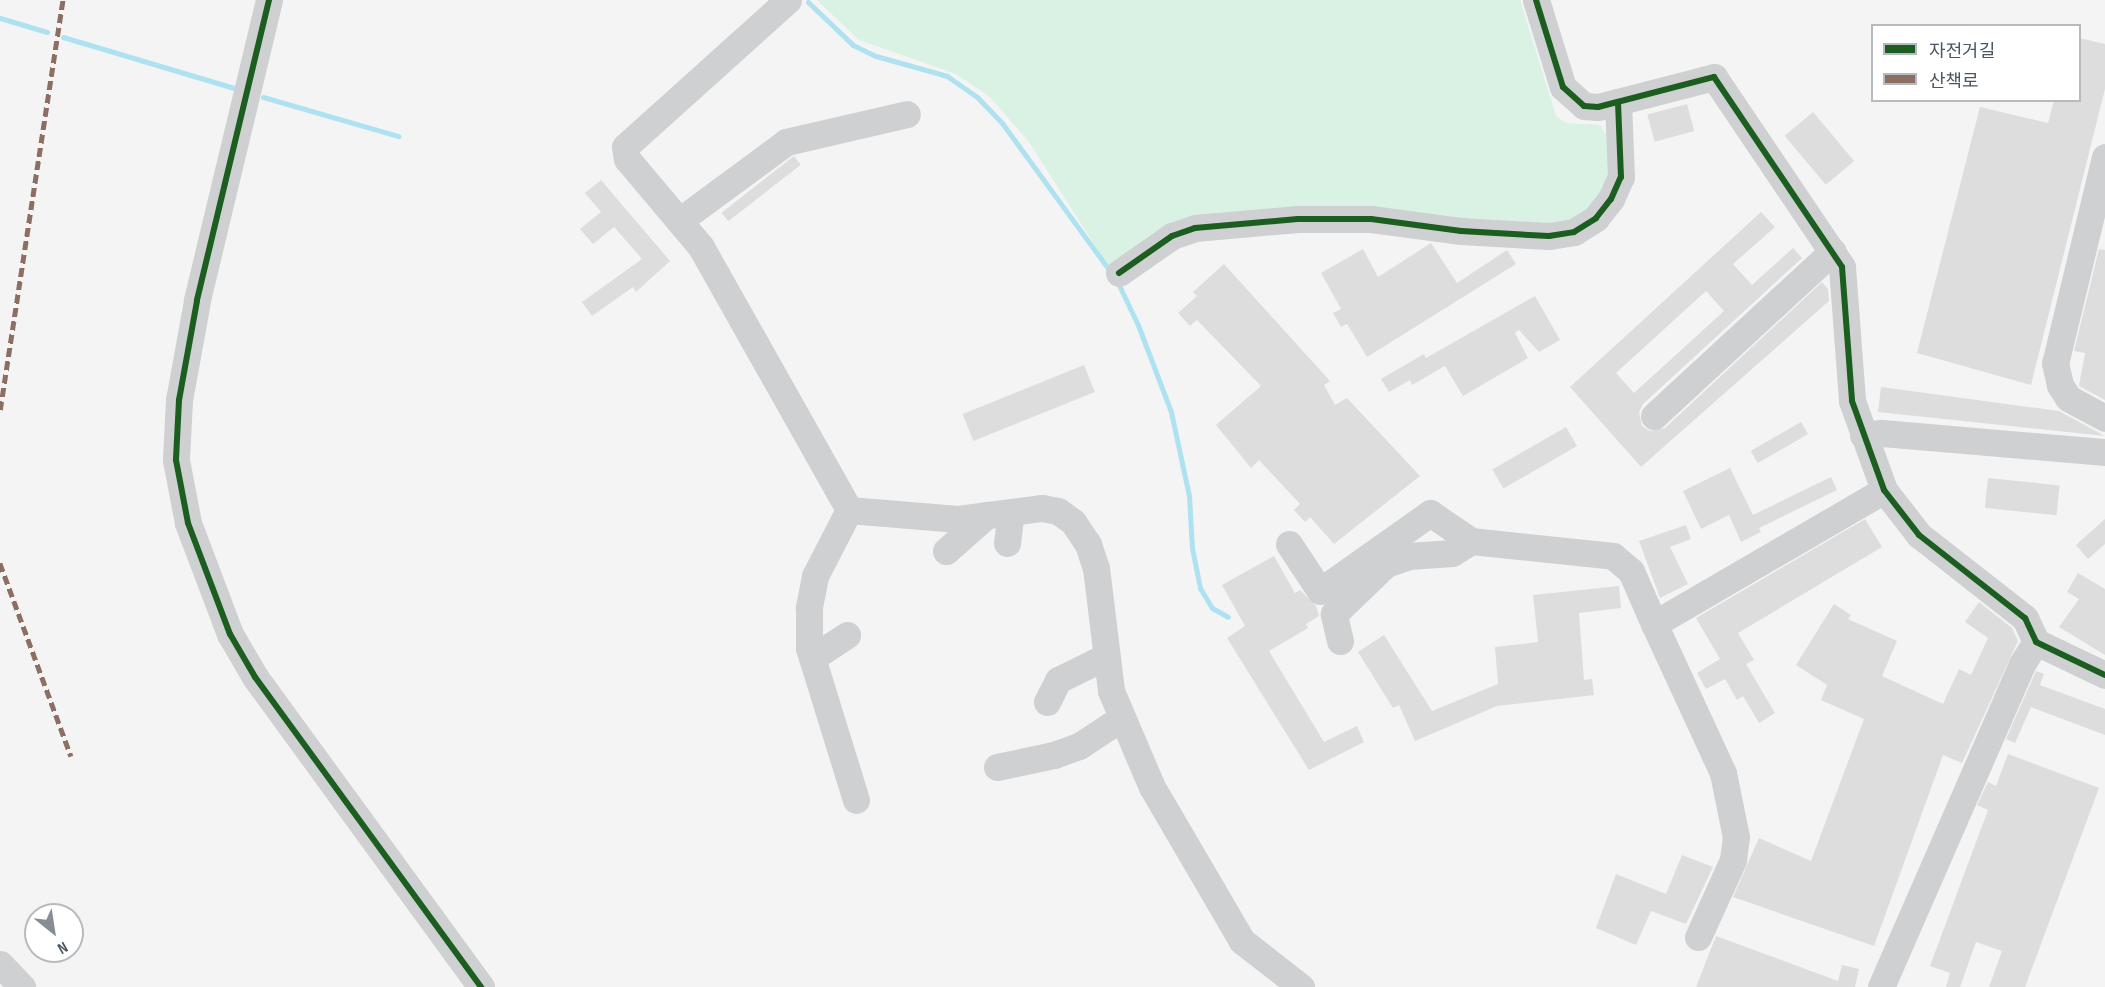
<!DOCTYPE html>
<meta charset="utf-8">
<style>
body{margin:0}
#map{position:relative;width:2105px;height:987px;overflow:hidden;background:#f4f4f4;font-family:"Sofia Sans Condensed","Noto Sans KR",sans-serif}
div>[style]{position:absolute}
.green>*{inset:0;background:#d9f2e3}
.stream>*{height:5px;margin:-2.5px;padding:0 2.5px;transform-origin:2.5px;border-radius:2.5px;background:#aee2f0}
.building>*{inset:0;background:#ddddde;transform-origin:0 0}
.minor>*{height:27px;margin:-13.5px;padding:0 13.5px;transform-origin:13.5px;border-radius:13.5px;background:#ced0d2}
.quiet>*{height:4.5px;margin-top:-2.25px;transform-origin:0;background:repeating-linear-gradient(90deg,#8d6e63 0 9px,transparent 0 13.5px)}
.cycleway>*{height:6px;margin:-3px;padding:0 3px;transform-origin:3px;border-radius:3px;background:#1b5e20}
span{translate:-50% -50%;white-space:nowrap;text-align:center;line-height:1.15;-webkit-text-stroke:6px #fff;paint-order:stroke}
.legend{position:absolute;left:1871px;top:24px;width:210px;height:78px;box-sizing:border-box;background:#fff;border:2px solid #b7bbc0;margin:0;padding:8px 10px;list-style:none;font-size:18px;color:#4a5661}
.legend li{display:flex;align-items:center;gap:12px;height:30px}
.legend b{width:30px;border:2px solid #b7bbc0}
.north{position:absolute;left:24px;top:903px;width:60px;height:60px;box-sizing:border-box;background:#fff;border:2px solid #b7bbc0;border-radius:50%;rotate:150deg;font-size:16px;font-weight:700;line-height:24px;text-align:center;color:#4a5661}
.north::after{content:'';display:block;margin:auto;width:21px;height:27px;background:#868d94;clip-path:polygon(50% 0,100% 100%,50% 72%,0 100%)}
</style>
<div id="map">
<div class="green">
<div style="clip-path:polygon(817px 0,1520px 0,1556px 116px,1566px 123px,1600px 125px,1607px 136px,1610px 176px,1605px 197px,1563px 225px,1245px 219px,1110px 269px,1029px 142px,990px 97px,956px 74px,859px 40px)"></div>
</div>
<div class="stream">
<div style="left:808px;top:2px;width:62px;rotate:43.7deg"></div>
<div style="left:853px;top:45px;width:25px;rotate:26deg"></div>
<div style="left:876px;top:56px;width:74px;rotate:15.7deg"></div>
<div style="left:947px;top:76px;width:38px;rotate:35deg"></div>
<div style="left:978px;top:98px;width:35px;rotate:46deg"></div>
<div style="left:1002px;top:123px;width:183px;rotate:53.9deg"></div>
<div style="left:0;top:18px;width:49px;rotate:16.6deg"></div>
<div style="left:63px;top:37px;width:182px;rotate:16.6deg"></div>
<div style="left:263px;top:97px;width:141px;rotate:16.1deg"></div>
<div style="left:1117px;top:281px;width:49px;rotate:64.5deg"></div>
<div style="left:1138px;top:325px;width:93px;rotate:69.2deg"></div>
<div style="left:1171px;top:412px;width:86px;rotate:77.9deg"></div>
<div style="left:1189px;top:496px;width:52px;rotate:86.7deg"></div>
<div style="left:1192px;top:548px;width:41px;rotate:78.7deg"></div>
<div style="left:1200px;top:588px;width:23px;rotate:59deg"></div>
<div style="left:1212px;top:608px;width:18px;rotate:29deg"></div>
</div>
<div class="building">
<div style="clip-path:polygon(2079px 38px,2105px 44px,2105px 89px,2031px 385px,1917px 353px,1980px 107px,2048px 123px,2054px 100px,2079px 100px)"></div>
<div style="left:1687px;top:104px;width:28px;height:41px;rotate:75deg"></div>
<div style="left:1813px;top:112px;width:64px;height:37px;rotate:50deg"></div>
<div style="left:794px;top:156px;width:11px;height:92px;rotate:52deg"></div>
<div style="clip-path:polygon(601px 180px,670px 261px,636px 292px,633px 287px,592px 316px,582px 302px,642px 259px,614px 227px,593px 244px,580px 229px,601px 212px,585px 193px)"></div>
<div style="clip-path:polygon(evenodd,1761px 212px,1775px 227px,1733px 264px,1752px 285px,1793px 248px,1802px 258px,1643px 404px,1639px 412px,1642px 426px,1650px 431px,1665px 428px,1822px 282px,1828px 289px,1829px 301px,1641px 467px,1570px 387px,1761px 212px,1706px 291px,1724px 311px,1634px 393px,1616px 373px,1706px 291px)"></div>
<div style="clip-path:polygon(1431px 243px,1457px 283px,1507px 250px,1516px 264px,1367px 357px,1347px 324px,1341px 327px,1333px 313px,1341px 309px,1321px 273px,1363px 249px,1378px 277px)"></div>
<div style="clip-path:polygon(2099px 249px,2105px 250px,2105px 400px,2079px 386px,2085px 353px,2074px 351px)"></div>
<div style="clip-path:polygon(1224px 264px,1330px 381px,1324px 385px,1335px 405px,1347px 398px,1420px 476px,1334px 544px,1310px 517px,1305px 522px,1294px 510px,1300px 504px,1259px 460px,1251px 468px,1216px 425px,1261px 386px,1197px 320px,1190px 326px,1178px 313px,1197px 296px,1193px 292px)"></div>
<div style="clip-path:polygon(1535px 296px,1560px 340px,1539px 352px,1519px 330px,1515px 333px,1528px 358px,1463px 396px,1445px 366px,1412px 385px,1410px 380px,1389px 392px,1381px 379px,1424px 354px,1426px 358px)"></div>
<div style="left:1084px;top:365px;width:29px;height:131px;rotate:68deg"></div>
<div style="clip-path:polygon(1881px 387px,2059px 411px,2105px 436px,1878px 412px)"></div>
<div style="left:1801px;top:422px;width:14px;height:58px;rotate:60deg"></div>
<div style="left:1566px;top:427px;width:22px;height:85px;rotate:60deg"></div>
<div style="clip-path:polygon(1730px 468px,1753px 515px,1831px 477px,1837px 490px,1759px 528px,1761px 532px,1741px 542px,1729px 515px,1701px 529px,1683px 491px)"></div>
<div style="left:1988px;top:478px;width:72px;height:30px;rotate:6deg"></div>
<div style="clip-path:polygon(1865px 519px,1882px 547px,1738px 633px,1754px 660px,1746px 664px,1775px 713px,1759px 723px,1743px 696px,1737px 700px,1725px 679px,1706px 689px,1697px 673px,1720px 659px,1696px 618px)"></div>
<div style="clip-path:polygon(2105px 519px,2105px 544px,2088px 559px,2076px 545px)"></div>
<div style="clip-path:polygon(1686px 525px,1691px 539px,1670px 547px,1688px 584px,1660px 598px,1639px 541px)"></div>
<div style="clip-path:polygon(1274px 556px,1295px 593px,1300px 590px,1316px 606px,1319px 616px,1306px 624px,1308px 628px,1269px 651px,1324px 742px,1357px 726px,1364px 742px,1309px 770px,1227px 638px,1245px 626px,1222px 585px)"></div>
<div style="clip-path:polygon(2078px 573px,2105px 589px,2105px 655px,2059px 627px,2079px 599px,2067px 592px)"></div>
<div style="clip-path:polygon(1619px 586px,1621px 608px,1579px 613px,1584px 680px,1592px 679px,1594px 695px,1497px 706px,1415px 741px,1399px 705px,1393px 708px,1358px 652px,1384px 635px,1432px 711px,1498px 684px,1495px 647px,1538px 642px,1533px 595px)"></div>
<div style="clip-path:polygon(1979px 602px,2012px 628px,2018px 641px,1962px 763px,1943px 755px,1874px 946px,1733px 897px,1759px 838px,1811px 861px,1864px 719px,1821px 700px,1827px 685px,1796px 665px,1834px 604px,1851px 615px,1848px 619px,1897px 641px,1882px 676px,1943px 704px,1959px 669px,1971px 675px,1988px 638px,1965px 622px)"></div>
<div style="clip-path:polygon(2036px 671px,2044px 674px,2040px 685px,2105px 709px,2105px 735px,2031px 707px,2015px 743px,2006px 739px)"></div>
<div style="clip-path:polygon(2008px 754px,2099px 788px,2025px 987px,1989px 987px,2002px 951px,1976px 942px,1960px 987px,1946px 987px,1950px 973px,1930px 966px,1988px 810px,1977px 805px,1988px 782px,1996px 786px)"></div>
<div style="clip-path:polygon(1682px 855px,1713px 867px,1686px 924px,1651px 911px,1636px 945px,1596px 928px,1616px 874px,1666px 894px)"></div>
<div style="clip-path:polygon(1716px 936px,1838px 981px,1842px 965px,1859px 969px,1855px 987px,1696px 987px)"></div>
</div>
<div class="minor">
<div style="left:269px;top:0;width:309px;rotate:103.5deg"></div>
<div style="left:197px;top:301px;width:101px;rotate:100.3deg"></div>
<div style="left:179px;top:400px;width:60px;rotate:92.9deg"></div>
<div style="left:176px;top:460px;width:64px;rotate:79.2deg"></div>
<div style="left:188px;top:523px;width:119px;rotate:69.3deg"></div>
<div style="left:230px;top:634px;width:50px;rotate:59.8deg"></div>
<div style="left:255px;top:677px;width:384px;rotate:53.9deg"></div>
<div style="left:788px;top:0;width:219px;rotate:138deg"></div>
<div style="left:625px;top:147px;width:12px;rotate:81deg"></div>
<div style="left:627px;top:159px;width:115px;rotate:49.9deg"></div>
<div style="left:701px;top:247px;width:302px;rotate:60.6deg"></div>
<div style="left:849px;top:510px;width:109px;rotate:4.7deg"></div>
<div style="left:958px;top:519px;width:85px;rotate:-7.5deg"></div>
<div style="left:1042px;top:508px;width:16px;rotate:11deg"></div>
<div style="left:1058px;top:511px;width:19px;rotate:36deg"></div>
<div style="left:1073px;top:522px;width:27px;rotate:56deg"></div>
<div style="left:1088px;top:544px;width:25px;rotate:72deg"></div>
<div style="left:1096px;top:568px;width:124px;rotate:83deg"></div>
<div style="left:1111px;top:691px;width:104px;rotate:66.9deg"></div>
<div style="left:1152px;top:787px;width:178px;rotate:59.7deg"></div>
<div style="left:1242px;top:941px;width:75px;rotate:37.9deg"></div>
<div style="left:1536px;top:0;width:91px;rotate:72.8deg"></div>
<div style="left:1563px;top:87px;width:28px;rotate:42deg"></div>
<div style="left:1584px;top:106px;width:14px;rotate:4deg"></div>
<div style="left:1598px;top:107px;width:120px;rotate:-14.5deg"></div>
<div style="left:1714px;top:77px;width:229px;rotate:56deg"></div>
<div style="left:1842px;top:267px;width:134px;rotate:85.7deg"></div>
<div style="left:1852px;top:401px;width:95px;rotate:70.2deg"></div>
<div style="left:1884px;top:490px;width:57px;rotate:52.1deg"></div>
<div style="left:1919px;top:535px;width:135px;rotate:38.1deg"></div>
<div style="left:2025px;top:618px;width:26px;rotate:65deg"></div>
<div style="left:2036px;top:642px;width:76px;rotate:25.6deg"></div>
<div style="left:2105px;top:157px;width:212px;rotate:103.6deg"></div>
<div style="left:2055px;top:363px;width:23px;rotate:77deg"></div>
<div style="left:2060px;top:385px;width:15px;rotate:58deg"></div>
<div style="left:2068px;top:398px;width:42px;rotate:28.4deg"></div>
<div style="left:679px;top:221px;width:133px;rotate:-36.4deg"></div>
<div style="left:786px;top:142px;width:124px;rotate:-13deg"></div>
<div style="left:1119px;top:273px;width:65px;rotate:-34.9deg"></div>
<div style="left:1172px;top:236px;width:24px;rotate:-19deg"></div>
<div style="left:1195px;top:228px;width:103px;rotate:-5deg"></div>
<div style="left:1298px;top:219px;width:73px"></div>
<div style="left:1371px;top:219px;width:91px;rotate:7.6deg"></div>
<div style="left:1461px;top:231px;width:88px;rotate:3.3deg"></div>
<div style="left:1549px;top:236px;width:25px;rotate:-9deg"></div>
<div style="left:1574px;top:232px;width:26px;rotate:-32deg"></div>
<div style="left:1596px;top:218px;width:24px;rotate:-52deg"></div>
<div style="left:1611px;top:199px;width:24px;rotate:-66deg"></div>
<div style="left:1621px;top:177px;width:75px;rotate:-92.3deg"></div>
<div style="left:1654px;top:416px;width:243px;rotate:-42.7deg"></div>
<div style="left:1863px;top:435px;width:19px;rotate:-6deg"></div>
<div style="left:1882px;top:433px;width:224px;rotate:4.9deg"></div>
<div style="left:849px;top:510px;width:74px;rotate:117.3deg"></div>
<div style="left:815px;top:576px;width:33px;rotate:101deg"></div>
<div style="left:809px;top:608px;width:40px;rotate:90deg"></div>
<div style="left:809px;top:648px;width:159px;rotate:72.8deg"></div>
<div style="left:1007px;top:543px;width:31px;rotate:-83deg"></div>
<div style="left:1289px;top:544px;width:56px;rotate:56.6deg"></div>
<div style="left:1320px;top:591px;width:135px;rotate:-35.3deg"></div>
<div style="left:1430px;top:513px;width:50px;rotate:34.3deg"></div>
<div style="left:1471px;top:541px;width:143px;rotate:6deg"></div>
<div style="left:1613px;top:556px;width:23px;rotate:40deg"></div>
<div style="left:1631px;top:571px;width:58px;rotate:66.5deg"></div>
<div style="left:946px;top:551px;width:55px;rotate:-41.3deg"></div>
<div style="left:1340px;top:641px;width:28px;rotate:-103deg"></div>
<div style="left:1334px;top:614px;width:72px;rotate:-43.9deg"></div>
<div style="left:1386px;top:564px;width:24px;rotate:-19deg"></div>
<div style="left:1409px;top:556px;width:43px;rotate:-4deg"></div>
<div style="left:1452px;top:553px;width:22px;rotate:-32deg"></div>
<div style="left:812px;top:658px;width:42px;rotate:-33.3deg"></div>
<div style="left:1047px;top:702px;width:25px;rotate:-63deg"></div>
<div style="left:1058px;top:680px;width:52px;rotate:-26.1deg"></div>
<div style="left:997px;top:767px;width:58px;rotate:-11.9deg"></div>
<div style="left:1054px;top:755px;width:27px;rotate:-20deg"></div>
<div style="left:1079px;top:746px;width:49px;rotate:-33.4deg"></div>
<div style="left:1698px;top:937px;width:85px;rotate:-65.6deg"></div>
<div style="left:1733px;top:860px;width:23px;rotate:-83deg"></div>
<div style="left:1736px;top:837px;width:65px;rotate:-101.5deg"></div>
<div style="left:1723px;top:773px;width:164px;rotate:-114.8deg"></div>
<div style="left:1654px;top:624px;width:266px;rotate:-30.2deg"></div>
<div style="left:0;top:964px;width:32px;rotate:46deg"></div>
<div style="left:1881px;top:987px;width:352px;rotate:-66.4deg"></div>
<div style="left:2022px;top:664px;width:26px;rotate:-58deg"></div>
</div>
<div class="quiet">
<div style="left:0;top:410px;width:415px;rotate:-81.3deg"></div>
<div style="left:0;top:563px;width:206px;rotate:69.8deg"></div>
</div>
<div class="cycleway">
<div style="left:269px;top:0;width:309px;rotate:103.5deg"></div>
<div style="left:197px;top:301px;width:101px;rotate:100.3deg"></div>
<div style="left:179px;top:400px;width:60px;rotate:92.9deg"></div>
<div style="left:176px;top:460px;width:64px;rotate:79.2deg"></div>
<div style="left:188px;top:523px;width:119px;rotate:69.3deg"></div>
<div style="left:230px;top:634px;width:50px;rotate:59.8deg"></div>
<div style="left:255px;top:677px;width:384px;rotate:53.9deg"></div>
<div style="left:1536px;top:0;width:91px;rotate:72.8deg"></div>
<div style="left:1563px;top:87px;width:28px;rotate:42deg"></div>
<div style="left:1584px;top:106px;width:14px;rotate:4deg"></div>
<div style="left:1598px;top:107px;width:120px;rotate:-14.5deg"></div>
<div style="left:1714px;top:77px;width:229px;rotate:56deg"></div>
<div style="left:1842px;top:267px;width:134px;rotate:85.7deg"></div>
<div style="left:1852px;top:401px;width:95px;rotate:70.2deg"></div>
<div style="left:1884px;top:490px;width:57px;rotate:52.1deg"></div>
<div style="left:1919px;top:535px;width:135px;rotate:38.1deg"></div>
<div style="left:2025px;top:618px;width:26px;rotate:65deg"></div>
<div style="left:2036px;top:642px;width:76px;rotate:25.6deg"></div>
<div style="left:1119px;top:273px;width:65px;rotate:-34.9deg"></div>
<div style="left:1172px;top:236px;width:24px;rotate:-19deg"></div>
<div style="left:1195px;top:228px;width:103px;rotate:-5deg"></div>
<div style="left:1298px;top:219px;width:73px"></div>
<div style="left:1371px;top:219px;width:91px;rotate:7.6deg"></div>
<div style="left:1461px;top:231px;width:88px;rotate:3.3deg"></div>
<div style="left:1549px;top:236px;width:25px;rotate:-9deg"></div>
<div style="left:1574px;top:232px;width:26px;rotate:-32deg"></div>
<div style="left:1596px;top:218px;width:24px;rotate:-52deg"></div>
<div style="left:1611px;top:199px;width:24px;rotate:-66deg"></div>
<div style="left:1621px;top:177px;width:75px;rotate:-92.3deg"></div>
</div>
<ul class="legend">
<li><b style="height:8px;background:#1b5e20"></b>자전거길</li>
<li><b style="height:8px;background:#8d6e63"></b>산책로</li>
</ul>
<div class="north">N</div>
</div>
